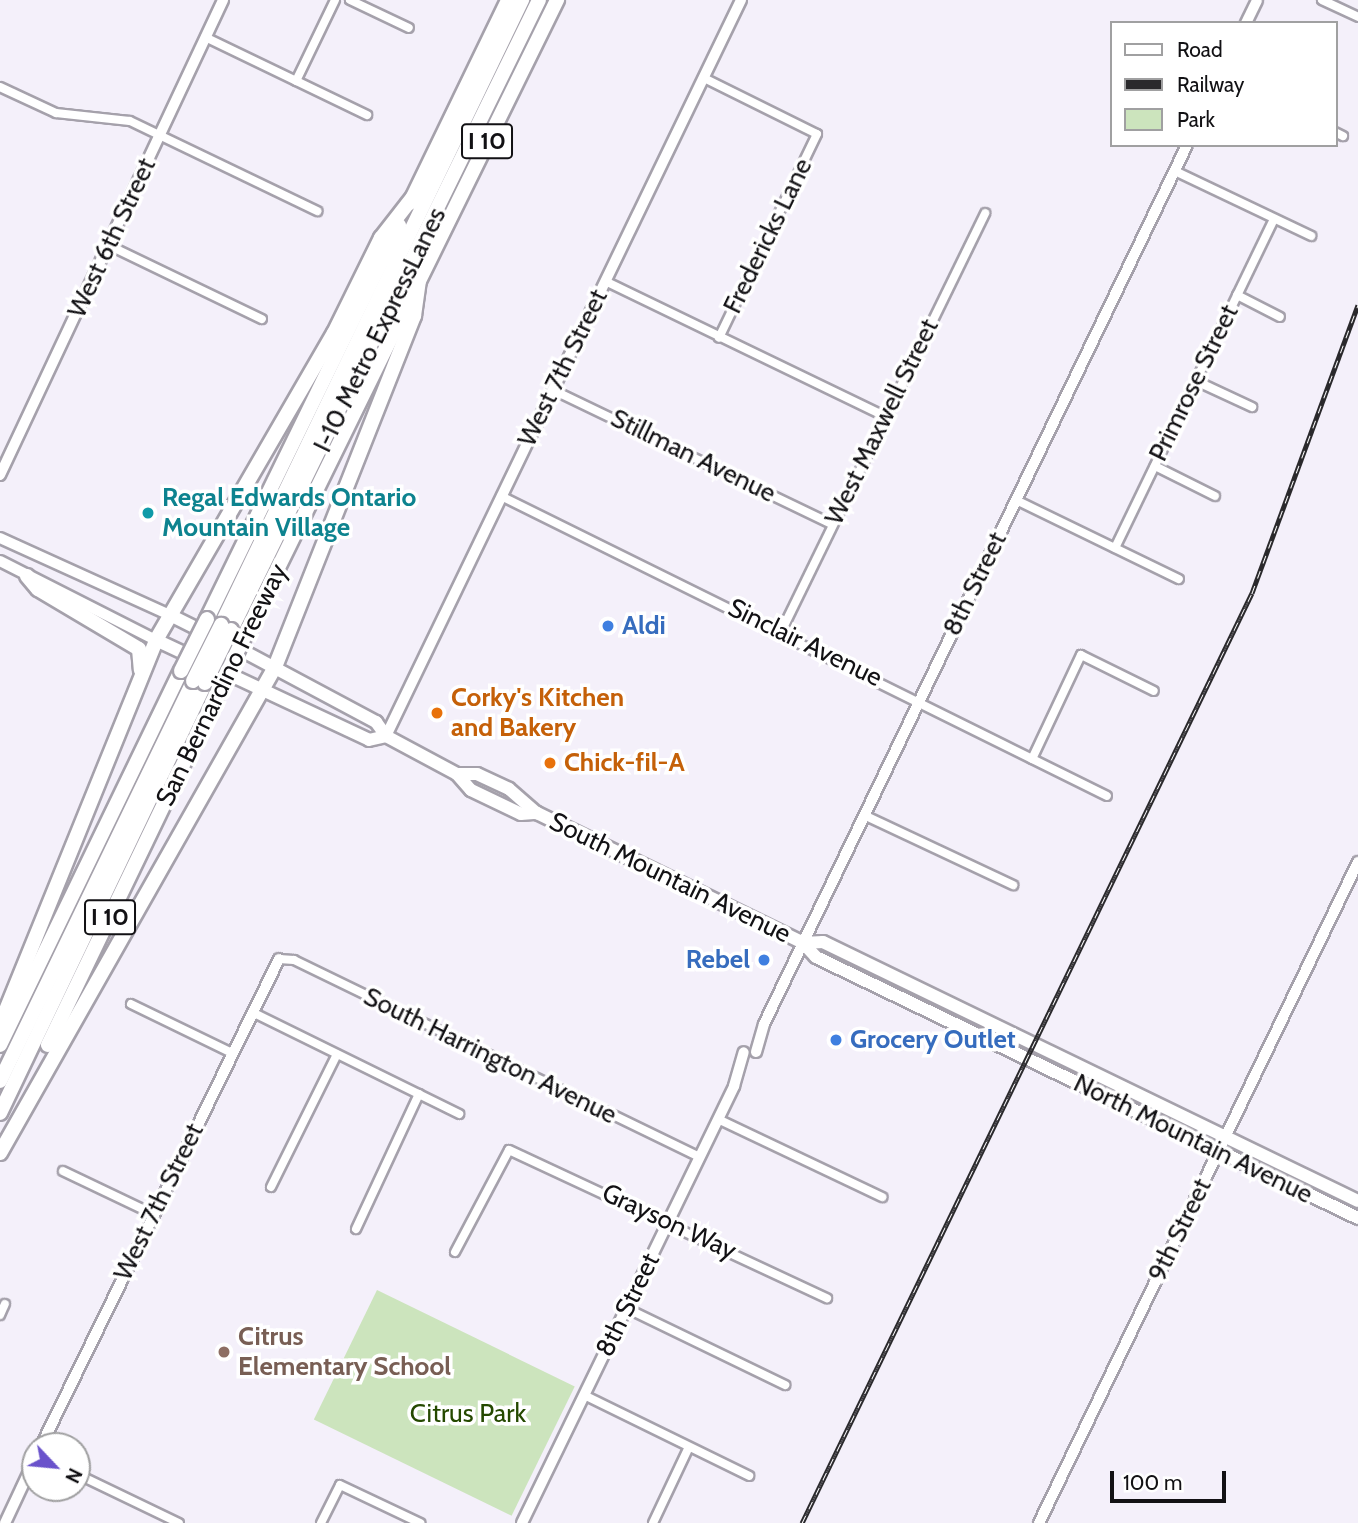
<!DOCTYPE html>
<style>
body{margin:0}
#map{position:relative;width:1358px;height:1523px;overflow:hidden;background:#f4f0fa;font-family:Cabin,sans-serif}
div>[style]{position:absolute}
.green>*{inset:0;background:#cce4bd;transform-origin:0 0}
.roads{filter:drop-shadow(2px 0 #a5a1ab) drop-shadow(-2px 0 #a5a1ab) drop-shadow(0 2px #a5a1ab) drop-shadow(0 -2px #a5a1ab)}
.minor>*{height:8px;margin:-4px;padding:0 4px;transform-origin:4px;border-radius:4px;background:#fff}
.tertiary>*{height:10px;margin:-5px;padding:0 5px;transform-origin:5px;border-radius:5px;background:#fff}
.secondary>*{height:10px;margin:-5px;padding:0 5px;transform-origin:5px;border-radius:5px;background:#fff}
.primary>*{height:12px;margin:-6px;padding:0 6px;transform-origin:6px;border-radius:6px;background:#fff}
.motorway>*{height:14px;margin:-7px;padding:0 7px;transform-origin:7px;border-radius:7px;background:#fff}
.rail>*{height:5px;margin-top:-2.5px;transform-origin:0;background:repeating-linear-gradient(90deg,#fff 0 8px,#2a292c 0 16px);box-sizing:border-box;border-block:2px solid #2a292c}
.bridges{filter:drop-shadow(2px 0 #a5a1ab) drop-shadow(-2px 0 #a5a1ab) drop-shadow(0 2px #a5a1ab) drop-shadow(0 -2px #a5a1ab)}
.motorway-bridge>*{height:14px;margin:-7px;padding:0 7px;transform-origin:7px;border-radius:7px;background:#fff}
.dots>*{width:19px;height:19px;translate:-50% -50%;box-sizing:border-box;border:4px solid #fff;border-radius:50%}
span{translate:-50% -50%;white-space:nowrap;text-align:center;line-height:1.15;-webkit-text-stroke:7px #fff;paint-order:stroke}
.shield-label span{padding:2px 5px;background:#fff;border:2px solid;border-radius:5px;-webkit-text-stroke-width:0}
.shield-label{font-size:24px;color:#121114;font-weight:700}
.street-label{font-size:26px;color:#121114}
.culture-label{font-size:26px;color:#0d838f;font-weight:700}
.left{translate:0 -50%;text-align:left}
.shop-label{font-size:26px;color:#366cbe;font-weight:700}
.right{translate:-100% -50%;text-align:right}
.food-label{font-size:26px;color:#c56008;font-weight:700}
.education-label{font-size:26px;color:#785e54;font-weight:700}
.park-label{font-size:26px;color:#254900}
.legend{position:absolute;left:1110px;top:21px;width:228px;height:126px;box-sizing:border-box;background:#fff;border:2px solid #a0a0a1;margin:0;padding:9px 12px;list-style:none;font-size:21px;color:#121114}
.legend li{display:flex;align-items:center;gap:14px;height:35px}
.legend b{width:35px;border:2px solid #a0a0a1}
.north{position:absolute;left:21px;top:1432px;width:70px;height:70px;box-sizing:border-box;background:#fff;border:2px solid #a0a0a1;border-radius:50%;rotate:116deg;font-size:19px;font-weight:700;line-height:28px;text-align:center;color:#121114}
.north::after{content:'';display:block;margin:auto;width:24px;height:32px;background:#6a52cb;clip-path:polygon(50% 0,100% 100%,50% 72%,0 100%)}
.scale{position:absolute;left:1110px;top:1471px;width:116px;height:32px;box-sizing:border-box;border:4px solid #121114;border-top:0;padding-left:9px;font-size:21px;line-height:24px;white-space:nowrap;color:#121114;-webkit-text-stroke:5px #fff;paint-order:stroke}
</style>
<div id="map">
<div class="green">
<div style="left:377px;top:1290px;width:220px;height:144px;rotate:26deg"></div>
</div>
<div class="roads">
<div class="minor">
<div style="left:350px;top:0;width:65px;rotate:25.4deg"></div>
<div style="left:1322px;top:0;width:40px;rotate:25deg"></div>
<div style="left:205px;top:37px;width:180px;rotate:25.7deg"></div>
<div style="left:704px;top:78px;width:126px;rotate:26.4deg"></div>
<div style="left:817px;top:134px;width:226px;rotate:115.7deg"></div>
<div style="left:296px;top:81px;width:90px;rotate:-64.3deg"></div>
<div style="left:0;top:87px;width:62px;rotate:24.9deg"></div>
<div style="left:56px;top:113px;width:74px;rotate:6.2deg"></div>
<div style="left:130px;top:121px;width:208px;rotate:25.7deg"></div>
<div style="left:1335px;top:132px;width:9px;rotate:27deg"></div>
<div style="left:1175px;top:171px;width:151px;rotate:25.5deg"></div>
<div style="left:106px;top:244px;width:173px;rotate:25.7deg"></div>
<div style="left:605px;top:281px;width:310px;rotate:25.8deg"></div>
<div style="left:1237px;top:295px;width:48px;rotate:27.1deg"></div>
<div style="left:1196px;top:381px;width:62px;rotate:24.9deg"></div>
<div style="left:553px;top:390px;width:310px;rotate:25.7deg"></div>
<div style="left:1155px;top:466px;width:67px;rotate:26.6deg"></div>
<div style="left:501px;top:496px;width:676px;rotate:26.34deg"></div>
<div style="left:1016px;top:500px;width:181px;rotate:25.9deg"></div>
<div style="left:1115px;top:548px;width:365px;rotate:-64.2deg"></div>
<div style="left:781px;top:632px;width:466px;rotate:-64deg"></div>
<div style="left:1032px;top:759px;width:115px;rotate:-64.8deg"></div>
<div style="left:1081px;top:655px;width:81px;rotate:26.3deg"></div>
<div style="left:864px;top:815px;width:165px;rotate:25.2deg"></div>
<div style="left:279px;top:959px;width:15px;rotate:4deg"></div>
<div style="left:294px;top:960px;width:450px;rotate:25.9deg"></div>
<div style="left:131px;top:1004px;width:112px;rotate:25.9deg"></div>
<div style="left:252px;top:1012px;width:231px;rotate:26.2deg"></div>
<div style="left:718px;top:1119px;width:182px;rotate:25.4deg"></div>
<div style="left:63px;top:1171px;width:100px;rotate:25.5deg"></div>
<div style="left:271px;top:1187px;width:148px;rotate:-63.6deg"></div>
<div style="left:356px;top:1229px;width:149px;rotate:-65deg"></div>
<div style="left:455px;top:1252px;width:115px;rotate:-62.1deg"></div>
<div style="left:509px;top:1150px;width:351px;rotate:25deg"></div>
<div style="left:626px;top:1308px;width:177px;rotate:25.8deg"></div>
<div style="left:0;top:1315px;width:12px;rotate:-66deg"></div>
<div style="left:584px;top:1395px;width:184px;rotate:26.1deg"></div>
<div style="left:77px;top:1474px;width:113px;rotate:25.7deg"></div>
<div style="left:321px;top:1523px;width:42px;rotate:-63.4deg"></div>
<div style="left:340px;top:1485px;width:89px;rotate:25.4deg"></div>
<div style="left:653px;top:1523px;width:84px;rotate:-64.7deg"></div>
</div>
<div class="tertiary">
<div style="left:1246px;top:23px;width:25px;rotate:-64deg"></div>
<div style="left:0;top:475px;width:525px;rotate:-64.85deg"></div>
<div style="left:756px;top:1052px;width:29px;rotate:-74deg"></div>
<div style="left:764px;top:1024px;width:975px;rotate:-64.3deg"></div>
<div style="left:41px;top:1446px;width:542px;rotate:-63.95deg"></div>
<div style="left:5px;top:1523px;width:71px;rotate:-64.9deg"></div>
<div style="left:522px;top:1523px;width:486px;rotate:-64.1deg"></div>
<div style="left:734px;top:1086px;width:35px;rotate:-74deg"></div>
<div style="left:1039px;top:1523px;width:734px;rotate:-64.24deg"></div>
</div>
<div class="secondary">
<div style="left:0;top:538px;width:187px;rotate:24.4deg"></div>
<div style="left:0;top:561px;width:175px;rotate:26.9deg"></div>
<div style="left:386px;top:736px;width:817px;rotate:-64.25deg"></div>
</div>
<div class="primary">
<div style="left:170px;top:615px;width:45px;rotate:26.6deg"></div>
<div style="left:156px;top:640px;width:235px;rotate:25.1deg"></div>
<div style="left:369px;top:740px;width:17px;rotate:-13deg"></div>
<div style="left:230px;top:644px;width:166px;rotate:28.1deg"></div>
<div style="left:376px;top:722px;width:17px;rotate:54deg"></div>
<div style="left:386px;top:736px;width:81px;rotate:28.2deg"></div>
<div style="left:457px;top:774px;width:21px;rotate:49deg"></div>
<div style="left:471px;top:790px;width:55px;rotate:25.6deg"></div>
<div style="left:521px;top:814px;width:16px;rotate:-4deg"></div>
<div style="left:537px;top:813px;width:296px;rotate:26deg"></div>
<div style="left:803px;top:943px;width:19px;rotate:47deg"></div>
<div style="left:816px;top:957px;width:602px;rotate:25.71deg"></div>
<div style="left:457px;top:774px;width:20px"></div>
<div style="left:477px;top:774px;width:35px;rotate:25deg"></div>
<div style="left:509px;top:789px;width:37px;rotate:41deg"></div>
<div style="left:803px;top:943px;width:20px;rotate:-3deg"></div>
<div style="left:823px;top:942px;width:594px;rotate:25.83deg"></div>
</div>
<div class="motorway">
<div style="left:410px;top:203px;width:225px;rotate:-64.2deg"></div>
<div style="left:27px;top:576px;width:17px;rotate:50deg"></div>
<div style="left:38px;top:589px;width:117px;rotate:30.7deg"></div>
<div style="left:139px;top:649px;width:21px;rotate:85deg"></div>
<div style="left:207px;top:619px;width:438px;rotate:-64deg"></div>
<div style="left:221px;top:625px;width:694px;rotate:-64.28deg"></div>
<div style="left:231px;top:630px;width:701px;rotate:-63.95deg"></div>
<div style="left:244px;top:637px;width:710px;rotate:-63.83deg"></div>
<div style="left:0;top:1025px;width:415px;rotate:-67.9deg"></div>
<div style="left:156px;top:640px;width:355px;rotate:-59.9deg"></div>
<div style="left:334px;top:333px;width:106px;rotate:-63.7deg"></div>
<div style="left:381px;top:238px;width:52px;rotate:-52deg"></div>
<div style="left:0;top:1045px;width:415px;rotate:-64.2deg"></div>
<div style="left:48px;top:1045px;width:394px;rotate:-64.3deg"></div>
<div style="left:0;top:1081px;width:444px;rotate:-64.2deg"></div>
<div style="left:0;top:1113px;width:476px;rotate:-64.5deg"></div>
<div style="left:0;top:1153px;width:558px;rotate:-60.5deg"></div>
<div style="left:275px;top:667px;width:378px;rotate:-68.4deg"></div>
<div style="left:414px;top:316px;width:34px;rotate:-82deg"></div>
</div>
</div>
<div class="rail">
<div style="left:802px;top:1523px;width:1033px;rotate:-64.18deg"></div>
<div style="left:1252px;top:593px;width:307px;rotate:-69.8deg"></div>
</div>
<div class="bridges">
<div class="motorway-bridge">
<div style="left:181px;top:671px;width:58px;rotate:-63.4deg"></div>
<div style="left:193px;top:681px;width:63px;rotate:-63.4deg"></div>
<div style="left:205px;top:683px;width:59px;rotate:-63.9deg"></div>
<div style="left:219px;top:690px;width:59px;rotate:-64.7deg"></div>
</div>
</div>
<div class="dots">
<div style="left:148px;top:513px;background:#0f9aa8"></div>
<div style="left:608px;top:626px;background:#3f7fe0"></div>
<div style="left:437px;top:713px;background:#e8710a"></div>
<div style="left:550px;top:763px;background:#e8710a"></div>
<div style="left:764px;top:960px;background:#3f7fe0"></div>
<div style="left:836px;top:1040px;background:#3f7fe0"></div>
<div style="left:224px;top:1352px;background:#8d6e63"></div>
</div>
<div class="shield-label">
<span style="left:487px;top:141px">I 10</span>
<span style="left:110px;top:917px">I 10</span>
</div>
<div class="street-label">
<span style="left:768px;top:236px;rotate:-64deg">Fredericks Lane</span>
<span style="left:112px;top:238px;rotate:-65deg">West 6th Street</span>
<span style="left:380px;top:330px;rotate:-64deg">I-10 Metro ExpressLanes</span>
<span style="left:563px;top:368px;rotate:-64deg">West 7th Street</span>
<span style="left:1194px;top:383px;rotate:-64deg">Primrose Street</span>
<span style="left:882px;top:422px;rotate:-64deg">West Maxwell Street</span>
<span style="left:693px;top:456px;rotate:26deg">Stillman Avenue</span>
<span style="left:975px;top:584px;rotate:-64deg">8th Street</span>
<span style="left:805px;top:643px;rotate:26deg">Sinclair Avenue</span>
<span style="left:222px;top:685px;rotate:-64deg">San Bernardino Freeway</span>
<span style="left:670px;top:878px;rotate:26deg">South Mountain Avenue</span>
<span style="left:490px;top:1056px;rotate:26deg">South Harrington Avenue</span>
<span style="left:1193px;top:1139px;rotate:26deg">North Mountain Avenue</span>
<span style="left:159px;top:1202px;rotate:-64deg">West 7th Street</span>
<span style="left:669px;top:1222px;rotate:25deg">Grayson Way</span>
<span style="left:1180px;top:1230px;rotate:-64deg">9th Street</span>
<span style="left:628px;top:1305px;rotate:-64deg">8th Street</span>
</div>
<div class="culture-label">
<span class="left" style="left:162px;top:513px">Regal Edwards Ontario<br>Mountain Village</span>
</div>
<div class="shop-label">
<span class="left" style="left:622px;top:626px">Aldi</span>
<span class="right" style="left:750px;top:960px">Rebel</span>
<span class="left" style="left:850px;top:1040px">Grocery Outlet</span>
</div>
<div class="food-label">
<span class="left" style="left:451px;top:713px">Corky's Kitchen<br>and Bakery</span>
<span class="left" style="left:564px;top:763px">Chick-fil-A</span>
</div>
<div class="education-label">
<span class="left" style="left:238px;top:1352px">Citrus<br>Elementary School</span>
</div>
<div class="park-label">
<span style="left:468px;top:1414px">Citrus Park</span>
</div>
<ul class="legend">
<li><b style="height:9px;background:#fff"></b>Road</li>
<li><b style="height:9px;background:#2a292c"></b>Railway</li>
<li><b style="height:19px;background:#cce4bd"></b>Park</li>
</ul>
<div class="north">N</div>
<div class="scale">100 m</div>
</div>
